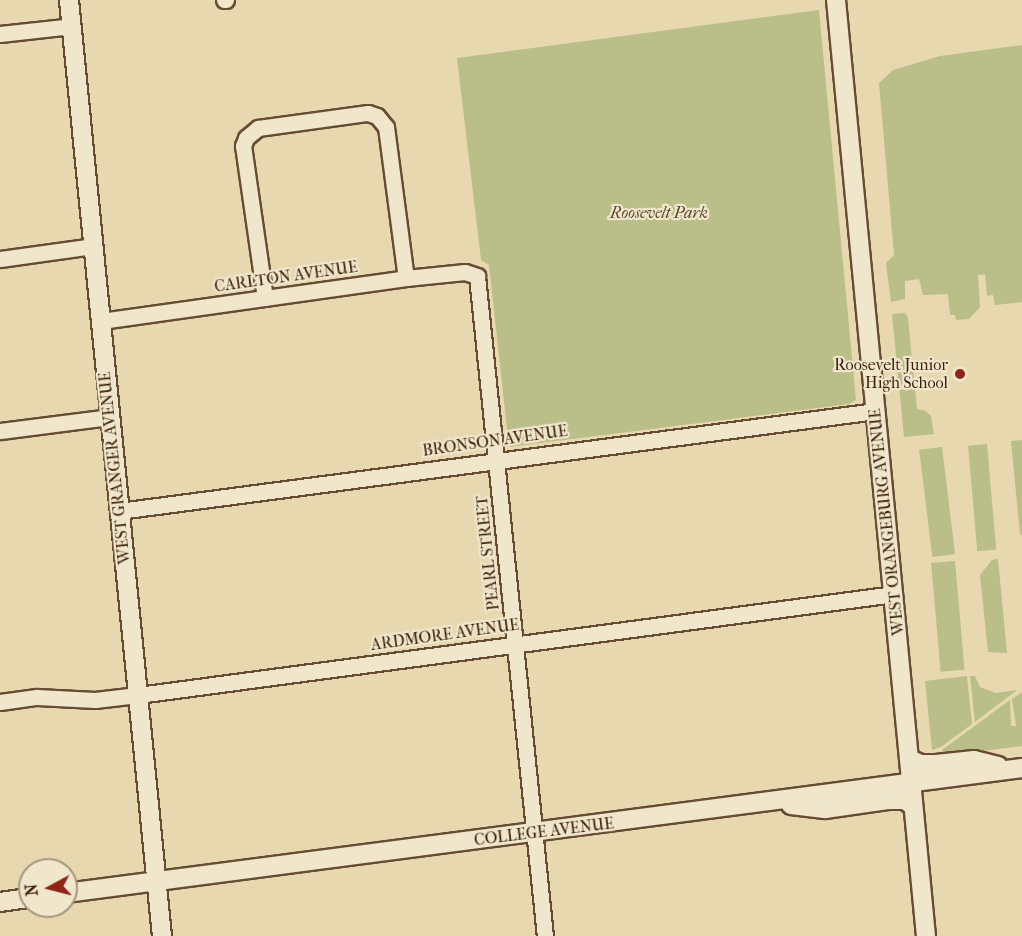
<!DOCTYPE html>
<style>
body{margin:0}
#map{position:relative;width:1022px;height:936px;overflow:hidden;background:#e7d8b0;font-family:"IM FELL French Canon",serif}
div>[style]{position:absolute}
.green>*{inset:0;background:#babe88;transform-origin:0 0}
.roads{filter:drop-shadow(2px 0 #674c33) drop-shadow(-2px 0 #674c33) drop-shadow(0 2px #674c33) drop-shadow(0 -2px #674c33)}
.minor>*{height:15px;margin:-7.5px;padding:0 7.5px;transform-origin:7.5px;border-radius:7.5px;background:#efe6cc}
.tertiary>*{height:18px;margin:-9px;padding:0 9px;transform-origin:9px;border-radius:9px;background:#efe6cc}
.dots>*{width:16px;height:16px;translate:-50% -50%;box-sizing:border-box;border:3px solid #efe6cc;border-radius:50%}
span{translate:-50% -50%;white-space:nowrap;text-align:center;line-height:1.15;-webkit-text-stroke:4.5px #efe6cc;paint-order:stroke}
.park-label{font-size:16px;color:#5c4629;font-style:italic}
.street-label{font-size:16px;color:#3c1e09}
.poi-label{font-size:16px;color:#3c1e09}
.right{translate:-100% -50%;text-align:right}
.north{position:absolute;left:18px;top:858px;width:60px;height:60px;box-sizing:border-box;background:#efe6cc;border:2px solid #a7967e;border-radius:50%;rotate:263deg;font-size:16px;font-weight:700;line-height:24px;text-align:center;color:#3c1e09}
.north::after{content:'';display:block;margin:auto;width:21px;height:27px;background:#8f2418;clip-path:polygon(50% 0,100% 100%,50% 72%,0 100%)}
</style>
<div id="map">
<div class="green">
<div style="clip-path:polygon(819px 10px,856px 400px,849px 404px,509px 447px,489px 265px,481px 260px,457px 58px)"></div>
<div style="clip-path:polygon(1022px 45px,1022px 302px,995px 305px,993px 295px,987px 296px,985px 274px,978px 275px,980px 307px,969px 319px,956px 320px,955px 315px,950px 315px,948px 294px,923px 295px,919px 279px,905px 281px,905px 299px,891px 302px,886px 263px,894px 255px,879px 83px,893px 70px,940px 56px)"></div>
<div style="clip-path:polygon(905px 313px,908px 318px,917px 409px,926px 411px,931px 416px,934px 434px,904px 437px,892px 314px)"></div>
<div style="clip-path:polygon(1022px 440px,1022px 535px,1020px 534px,1011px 441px)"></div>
<div style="left:987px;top:444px;width:106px;height:19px;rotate:85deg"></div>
<div style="left:942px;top:447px;width:108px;height:23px;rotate:83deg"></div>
<div style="clip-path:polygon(998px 559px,1007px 653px,988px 652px,980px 575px,992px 560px)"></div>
<div style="left:955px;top:561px;width:109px;height:24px;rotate:85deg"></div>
<div style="clip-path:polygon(967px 676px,972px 724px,941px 747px,932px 750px,925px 681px)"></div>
<div style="clip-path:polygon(970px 676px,975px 676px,980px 687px,996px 693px,1017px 690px,975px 722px)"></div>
<div style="clip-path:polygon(1022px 692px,1022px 746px,943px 756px,942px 750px,1010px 700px,1011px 726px,1016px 726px,1012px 699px)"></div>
</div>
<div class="roads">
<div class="minor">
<div style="left:224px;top:0;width:2px"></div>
<div style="left:0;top:34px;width:72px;rotate:-6.3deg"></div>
<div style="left:0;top:259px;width:95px;rotate:-7.9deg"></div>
<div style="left:265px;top:298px;width:154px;rotate:-98.2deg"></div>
<div style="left:243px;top:146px;width:9px;rotate:-69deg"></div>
<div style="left:246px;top:138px;width:16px;rotate:-40deg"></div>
<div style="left:258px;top:128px;width:111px;rotate:-7.8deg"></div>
<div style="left:368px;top:113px;width:9px;rotate:18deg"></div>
<div style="left:377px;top:116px;width:14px;rotate:51deg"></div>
<div style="left:386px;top:127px;width:152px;rotate:82.5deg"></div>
<div style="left:101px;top:321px;width:308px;rotate:-8deg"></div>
<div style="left:406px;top:278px;width:59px;rotate:-5.8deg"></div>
<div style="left:465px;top:272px;width:13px;rotate:18deg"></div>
<div style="left:477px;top:276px;width:663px;rotate:84.12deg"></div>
<div style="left:0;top:431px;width:110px;rotate:-7.3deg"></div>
<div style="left:119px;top:511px;width:764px;rotate:-7.53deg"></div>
<div style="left:0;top:702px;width:37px;rotate:-8deg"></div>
<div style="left:37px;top:697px;width:58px;rotate:3deg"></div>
<div style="left:95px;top:700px;width:43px;rotate:-6.6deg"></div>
<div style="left:138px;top:695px;width:763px;rotate:-7.61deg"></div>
</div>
<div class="tertiary">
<div style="left:69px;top:0;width:941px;rotate:84.33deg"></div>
<div style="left:836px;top:0;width:940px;rotate:84.51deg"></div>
<div style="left:909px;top:759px;width:13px;rotate:23deg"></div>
<div style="left:921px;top:764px;width:15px"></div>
<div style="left:936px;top:764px;width:38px;rotate:-6deg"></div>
<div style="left:974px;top:760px;width:25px;rotate:14deg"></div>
<div style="left:791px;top:805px;width:34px;rotate:7deg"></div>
<div style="left:825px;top:809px;width:65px;rotate:-8deg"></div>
<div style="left:889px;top:800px;width:16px"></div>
<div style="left:905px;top:800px;width:10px;rotate:37deg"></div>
<div style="left:66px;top:893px;width:964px;rotate:-7.45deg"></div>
<div style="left:0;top:902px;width:30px;rotate:-8deg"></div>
</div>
</div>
<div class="dots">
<div style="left:960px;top:374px;background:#8f2418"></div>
</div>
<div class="park-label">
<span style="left:659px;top:213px">Roosevelt Park</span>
</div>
<div class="street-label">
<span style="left:286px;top:277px;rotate:-8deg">CARLTON AVENUE</span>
<span style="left:495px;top:441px;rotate:-8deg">BRONSON AVENUE</span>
<span style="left:115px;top:468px;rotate:-96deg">WEST GRANGER AVENUE</span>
<span style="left:887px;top:522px;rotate:-96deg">WEST ORANGEBURG AVENUE</span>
<span style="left:488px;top:553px;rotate:-96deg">PEARL STREET</span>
<span style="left:445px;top:635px;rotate:-8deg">ARDMORE AVENUE</span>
<span style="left:544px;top:832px;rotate:-7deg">COLLEGE AVENUE</span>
</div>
<div class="poi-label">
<span class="right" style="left:948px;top:374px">Roosevelt Junior<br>High School</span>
</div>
<div class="north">N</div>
</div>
